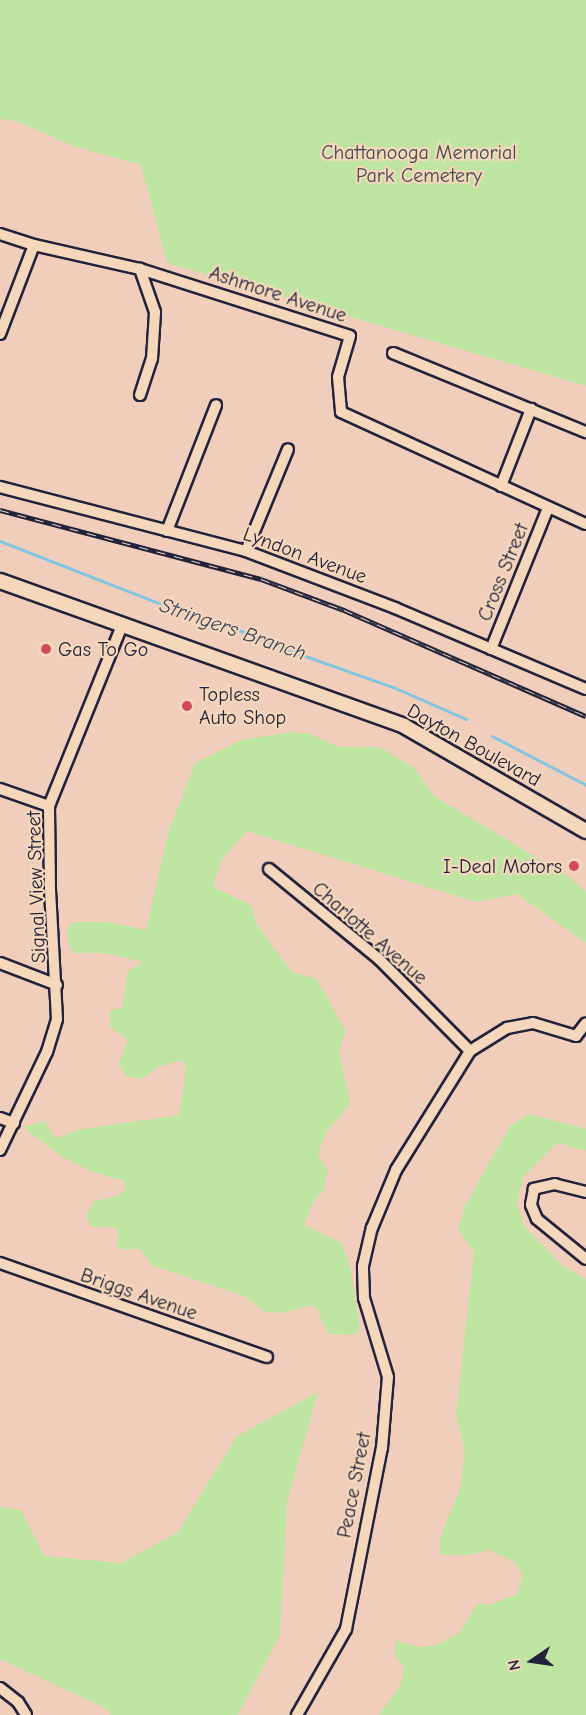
<!DOCTYPE html>
<style>
body{margin:0}
#map{position:relative;width:586px;height:1715px;overflow:hidden;background:#f1cebb;font-family:"Comic Neue",sans-serif}
div>[style]{position:absolute}
.green>*{inset:0;background:#bde5a1}
.stream>*{height:3px;margin:-1.5px;padding:0 1.5px;transform-origin:1.5px;border-radius:1.5px;background:#82c5e3}
.roads{filter:drop-shadow(2px 0 #22223b) drop-shadow(-2px 0 #22223b) drop-shadow(0 2px #22223b) drop-shadow(0 -2px #22223b)}
.minor>*{height:10px;margin:-5px;padding:0 5px;transform-origin:5px;border-radius:5px;background:#f5d7bb}
.secondary>*{height:14px;margin:-7px;padding:0 7px;transform-origin:7px;border-radius:7px;background:#f5d7bb}
.rail>*{height:5px;margin-top:-2.5px;transform-origin:0;background:repeating-linear-gradient(90deg,#f5d7bb 0 9px,#22223b 0 18px);box-sizing:border-box;border-block:2px solid #22223b}
.dots>*{width:16px;height:16px;translate:-50% -50%;box-sizing:border-box;border:3px solid #f5d7bb;border-radius:50%}
span{translate:-50% -50%;white-space:nowrap;text-align:center;line-height:1.15;-webkit-text-stroke:4.5px #f5d7bb;paint-order:stroke}
.park-label{font-size:20px;color:#41494f}
.street-label{font-size:20px;color:#22223b}
.poi-label{font-size:20px;color:#22223b}
.left{translate:0 -50%;text-align:left}
.right{translate:-100% -50%;text-align:right}
.water-label{font-size:21px;color:#35435d;font-style:italic}
.north{position:absolute;left:502px;top:1631px;width:60px;height:60px;-webkit-text-stroke:4px #f5d7bb;paint-order:stroke;rotate:257deg;font-size:16px;font-weight:700;line-height:24px;text-align:center;color:#22223b}
.north::after{content:'';display:block;margin:auto;width:21px;height:27px;background:#22223b;clip-path:polygon(50% 0,100% 100%,50% 72%,0 100%)}
</style>
<div id="map">
<div class="green">
<div style="clip-path:polygon(0 0,586px 0,586px 386px,167px 263px,141px 165px,73px 146px,16px 121px,0 119px)"></div>
<div style="clip-path:polygon(290px 732px,311px 734px,339px 747px,380px 747px,414px 768px,434px 796px,569px 877px,586px 892px,586px 943px,517px 894px,476px 902px,247px 831px,222px 859px,213px 887px,251px 905px,257px 925px,292px 972px,317px 979px,346px 1032px,339px 1051px,350px 1104px,325px 1134px,318px 1155px,328px 1171px,323px 1191px,314px 1201px,304px 1225px,342px 1243px,351px 1271px,360px 1331px,352px 1335px,328px 1334px,317px 1309px,311px 1305px,283px 1313px,265px 1312px,244px 1296px,153px 1266px,140px 1249px,119px 1249px,116px 1244px,119px 1237px,115px 1227px,92px 1227px,86px 1216px,94px 1201px,118px 1196px,125px 1190px,124px 1181px,93px 1172px,62px 1157px,23px 1127px,45px 1121px,54px 1137px,62px 1137px,76px 1130px,179px 1115px,186px 1068px,182px 1060px,158px 1067px,142px 1079px,126px 1076px,119px 1064px,128px 1040px,110px 1027px,110px 1011px,122px 1007px,128px 971px,143px 962px,105px 953px,75px 953px,68px 944px,67px 932px,72px 922px,107px 922px,146px 930px,168px 833px,195px 763px,241px 740px)"></div>
<div style="clip-path:polygon(529px 1114px,586px 1129px,586px 1151px,557px 1143px,523px 1177px,517px 1202px,524px 1226px,563px 1266px,586px 1279px,586px 1715px,379px 1715px,401px 1684px,404px 1667px,395px 1656px,395px 1640px,419px 1647px,437px 1645px,459px 1633px,478px 1603px,490px 1605px,517px 1594px,523px 1575px,513px 1561px,488px 1550px,469px 1555px,441px 1555px,440px 1538px,460px 1488px,465px 1452px,456px 1415px,474px 1252px,458px 1229px,465px 1206px,510px 1126px)"></div>
<div style="clip-path:polygon(318px 1392px,287px 1502px,280px 1635px,238px 1715px,111px 1715px,105px 1708px,0 1659px,0 1507px,21px 1510px,44px 1556px,121px 1563px,177px 1533px,237px 1436px)"></div>
</div>
<div class="stream">
<div style="left:0;top:541px;width:189px;rotate:21.4deg"></div>
<div style="left:176px;top:610px;width:40px;rotate:14.4deg"></div>
<div style="left:215px;top:620px;width:67px;rotate:22.8deg"></div>
<div style="left:277px;top:646px;width:123px;rotate:19.5deg"></div>
<div style="left:393px;top:687px;width:80px;rotate:23.7deg"></div>
<div style="left:492px;top:736px;width:106px;rotate:27.5deg"></div>
</div>
<div class="roads">
<div class="minor">
<div style="left:0;top:234px;width:36px;rotate:18deg"></div>
<div style="left:34px;top:245px;width:109px;rotate:12.8deg"></div>
<div style="left:140px;top:269px;width:220px;rotate:17.7deg"></div>
<div style="left:350px;top:336px;width:43px;rotate:106.3deg"></div>
<div style="left:338px;top:377px;width:35px;rotate:85deg"></div>
<div style="left:341px;top:412px;width:269px;rotate:24.6deg"></div>
<div style="left:0;top:334px;width:95px;rotate:-69.1deg"></div>
<div style="left:393px;top:353px;width:209px;rotate:22.3deg"></div>
<div style="left:140px;top:395px;width:38px;rotate:-72deg"></div>
<div style="left:152px;top:359px;width:47px;rotate:-86.3deg"></div>
<div style="left:155px;top:312px;width:46px;rotate:-109.2deg"></div>
<div style="left:501px;top:486px;width:83px;rotate:-68.7deg"></div>
<div style="left:0;top:487px;width:254px;rotate:14.6deg"></div>
<div style="left:246px;top:551px;width:160px;rotate:20.9deg"></div>
<div style="left:395px;top:608px;width:207px;rotate:23deg"></div>
<div style="left:167px;top:531px;width:135px;rotate:-68.7deg"></div>
<div style="left:246px;top:551px;width:110px;rotate:-67.6deg"></div>
<div style="left:491px;top:649px;width:152px;rotate:-68deg"></div>
<div style="left:0;top:789px;width:52px;rotate:19.1deg"></div>
<div style="left:269px;top:869px;width:142px;rotate:39.3deg"></div>
<div style="left:379px;top:959px;width:129px;rotate:45.3deg"></div>
<div style="left:0;top:963px;width:61px;rotate:21.1deg"></div>
<div style="left:0;top:1118px;width:15px;rotate:20deg"></div>
<div style="left:0;top:1150px;width:109px;rotate:-64.4deg"></div>
<div style="left:47px;top:1052px;width:34px;rotate:-73deg"></div>
<div style="left:57px;top:1019px;width:130px;rotate:-93.1deg"></div>
<div style="left:50px;top:889px;width:83px;rotate:-90.7deg"></div>
<div style="left:49px;top:806px;width:195px;rotate:-68deg"></div>
<div style="left:586px;top:1192px;width:32px;rotate:-166deg"></div>
<div style="left:555px;top:1184px;width:22px;rotate:167deg"></div>
<div style="left:534px;top:1189px;width:16px;rotate:101deg"></div>
<div style="left:531px;top:1205px;width:15px;rotate:67deg"></div>
<div style="left:537px;top:1219px;width:63px;rotate:39.2deg"></div>
<div style="left:0;top:1263px;width:283px;rotate:19.4deg"></div>
<div style="left:0;top:1688px;width:23px;rotate:38deg"></div>
<div style="left:18px;top:1702px;width:15px;rotate:58deg"></div>
<div style="left:297px;top:1715px;width:99px;rotate:-60.3deg"></div>
<div style="left:346px;top:1629px;width:185px;rotate:-78.8deg"></div>
<div style="left:382px;top:1448px;width:71px;rotate:-85.2deg"></div>
<div style="left:388px;top:1377px;width:83px;rotate:-106.9deg"></div>
<div style="left:364px;top:1298px;width:32px;rotate:-92deg"></div>
<div style="left:363px;top:1266px;width:39px;rotate:-77deg"></div>
<div style="left:372px;top:1228px;width:63px;rotate:-67.5deg"></div>
<div style="left:396px;top:1170px;width:140px;rotate:-58.1deg"></div>
<div style="left:470px;top:1051px;width:44px;rotate:-31.9deg"></div>
<div style="left:507px;top:1028px;width:26px;rotate:-11deg"></div>
<div style="left:533px;top:1023px;width:45px;rotate:16.8deg"></div>
<div style="left:576px;top:1036px;width:16px;rotate:-52deg"></div>
</div>
<div class="secondary">
<div style="left:0;top:581px;width:429px;rotate:19.7deg"></div>
<div style="left:404px;top:726px;width:210px;rotate:30deg"></div>
</div>
</div>
<div class="rail">
<div style="left:0;top:510px;width:270px;rotate:14.8deg"></div>
<div style="left:261px;top:579px;width:89px;rotate:20.5deg"></div>
<div style="left:344px;top:610px;width:264px;rotate:23.7deg"></div>
</div>
<div class="dots">
<div style="left:46px;top:649px;background:#d1495b"></div>
<div style="left:187px;top:706px;background:#d1495b"></div>
<div style="left:574px;top:866px;background:#d1495b"></div>
</div>
<div class="park-label">
<span style="left:419px;top:164px">Chattanooga Memorial<br>Park Cemetery</span>
</div>
<div class="street-label">
<span style="left:278px;top:294px;rotate:18deg">Ashmore Avenue</span>
<span style="left:305px;top:555px;rotate:20deg">Lyndon Avenue</span>
<span style="left:503px;top:572px;rotate:-68deg">Cross Street</span>
<span style="left:474px;top:745px;rotate:29deg">Dayton Boulevard</span>
<span style="left:36px;top:887px;rotate:-92deg">Signal View Street</span>
<span style="left:370px;top:933px;rotate:41deg">Charlotte Avenue</span>
<span style="left:139px;top:1294px;rotate:19deg">Briggs Avenue</span>
<span style="left:354px;top:1485px;rotate:-79deg">Peace Street</span>
</div>
<div class="poi-label">
<span class="left" style="left:58px;top:649px">Gas To Go</span>
<span class="left" style="left:199px;top:706px">Topless<br>Auto Shop</span>
<span class="right" style="left:562px;top:866px">I-Deal Motors</span>
</div>
<div class="water-label">
<span style="left:233px;top:629px;rotate:19deg">Stringers Branch</span>
</div>
<div class="north">N</div>
</div>
